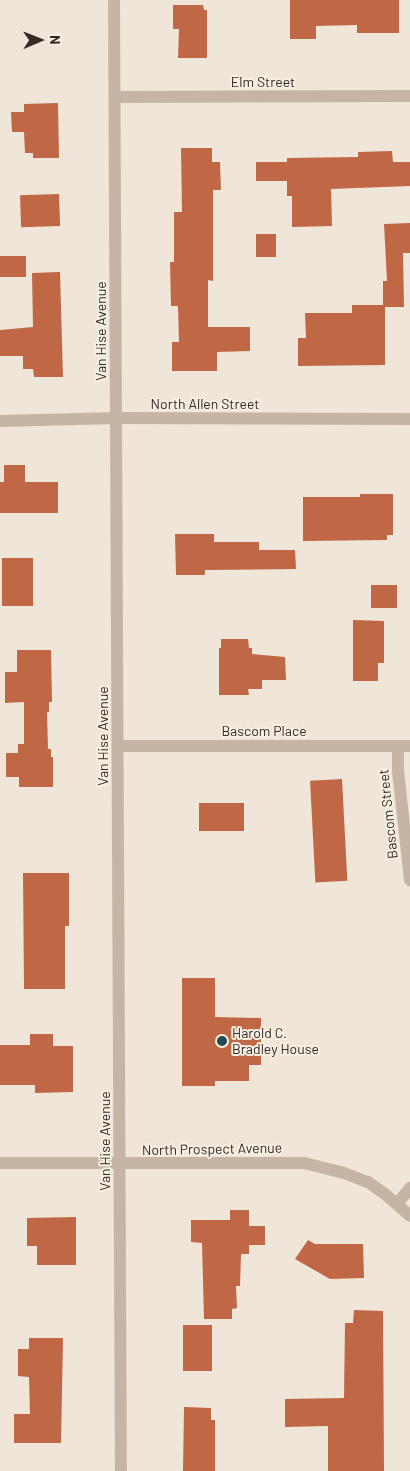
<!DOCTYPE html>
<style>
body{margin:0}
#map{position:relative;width:410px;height:1471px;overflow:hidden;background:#efe5d8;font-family:Barlow,sans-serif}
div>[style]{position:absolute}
.building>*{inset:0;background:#c06745;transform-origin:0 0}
.minor>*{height:12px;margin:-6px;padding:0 6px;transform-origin:6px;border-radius:6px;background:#c6b5a5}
.dots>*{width:14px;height:14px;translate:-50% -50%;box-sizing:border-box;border:2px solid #f8efe3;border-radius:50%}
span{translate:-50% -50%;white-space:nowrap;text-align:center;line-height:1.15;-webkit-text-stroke:4px #f8efe3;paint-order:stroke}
.street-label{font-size:14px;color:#322a26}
.poi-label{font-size:14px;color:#322a26}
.left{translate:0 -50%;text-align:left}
.north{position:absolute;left:15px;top:15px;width:50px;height:50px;-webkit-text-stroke:4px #f8efe3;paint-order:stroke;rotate:89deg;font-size:14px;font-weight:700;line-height:20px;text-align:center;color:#322a26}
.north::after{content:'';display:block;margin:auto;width:18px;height:22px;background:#322a26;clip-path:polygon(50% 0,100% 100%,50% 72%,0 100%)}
</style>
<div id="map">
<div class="building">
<div style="clip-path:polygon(290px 0,399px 0,399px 33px,357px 33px,357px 25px,316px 26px,316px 39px,290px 39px)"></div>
<div style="clip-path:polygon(173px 5px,203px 5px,204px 10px,207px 10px,207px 58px,178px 58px,179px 29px,173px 29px)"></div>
<div style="clip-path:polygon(58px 103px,59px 158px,33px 158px,33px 153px,25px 153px,24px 132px,12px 132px,11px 112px,24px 112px,24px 104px)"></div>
<div style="clip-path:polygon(181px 148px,212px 148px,212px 162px,220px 162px,221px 190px,213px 190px,213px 281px,208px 280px,208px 327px,250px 327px,250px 351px,217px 352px,217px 371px,172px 371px,172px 342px,179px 342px,178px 306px,171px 306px,170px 262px,174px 262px,174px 212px,182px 212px)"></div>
<div style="clip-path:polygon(392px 151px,393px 162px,410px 162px,410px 186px,331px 189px,332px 226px,292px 227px,292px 196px,287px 196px,287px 181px,256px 181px,256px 162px,287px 162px,287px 158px,358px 157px,358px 152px)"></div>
<div style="left:59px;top:194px;width:32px;height:39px;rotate:88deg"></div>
<div style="clip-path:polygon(410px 223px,410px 253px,403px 253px,404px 307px,385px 307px,385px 365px,298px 366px,298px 338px,306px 338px,305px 313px,352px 313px,352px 305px,383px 305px,383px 281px,387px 281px,384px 224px)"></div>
<div style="left:256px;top:234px;width:20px;height:23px"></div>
<div style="left:26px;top:256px;width:21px;height:26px;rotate:90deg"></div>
<div style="clip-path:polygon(60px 272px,63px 377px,34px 377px,33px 369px,23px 369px,23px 356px,0 356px,0 330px,33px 327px,32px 273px)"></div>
<div style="clip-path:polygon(4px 465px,25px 465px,25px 482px,58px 482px,58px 513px,0 513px,0 482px,4px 482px)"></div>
<div style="clip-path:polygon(360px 494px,393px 494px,393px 535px,387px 535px,387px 540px,303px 541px,303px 497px,360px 497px)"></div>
<div style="clip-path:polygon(175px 534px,214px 534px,214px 542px,259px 542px,259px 550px,295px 550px,296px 569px,205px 570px,205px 575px,176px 575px)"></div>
<div style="left:2px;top:558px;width:31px;height:48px"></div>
<div style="left:371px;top:585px;width:26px;height:23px"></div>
<div style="clip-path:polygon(353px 620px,384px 621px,384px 663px,378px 663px,378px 681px,353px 681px)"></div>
<div style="clip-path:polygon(221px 639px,248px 639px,249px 648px,252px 648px,252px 654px,285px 657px,286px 680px,262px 680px,262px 689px,248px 689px,249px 695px,219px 695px,219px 648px,221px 648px)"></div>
<div style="clip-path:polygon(17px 650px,51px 650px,52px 702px,49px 702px,49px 712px,47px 712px,48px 749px,51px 749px,51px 757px,53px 757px,53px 787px,19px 787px,19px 777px,6px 777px,6px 753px,18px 753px,18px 744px,24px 744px,24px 702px,5px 703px,5px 672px,17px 672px)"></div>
<div style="left:342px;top:779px;width:102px;height:32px;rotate:87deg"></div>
<div style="left:199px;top:803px;width:45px;height:28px"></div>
<div style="clip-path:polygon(23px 873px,69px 873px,69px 926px,65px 926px,65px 989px,24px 989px)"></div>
<div style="clip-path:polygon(182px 978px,215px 978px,215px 1017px,261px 1018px,261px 1065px,249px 1065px,249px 1081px,215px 1081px,215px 1086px,182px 1086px)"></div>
<div style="clip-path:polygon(30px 1034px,53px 1034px,53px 1046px,73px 1046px,73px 1092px,35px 1093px,35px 1085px,0 1085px,0 1045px,30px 1045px)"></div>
<div style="clip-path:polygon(230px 1210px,249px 1210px,249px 1226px,265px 1226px,265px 1245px,249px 1245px,249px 1254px,241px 1254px,240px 1286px,236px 1286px,237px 1308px,232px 1309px,232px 1319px,204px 1319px,202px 1243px,191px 1242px,191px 1220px,230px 1220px)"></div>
<div style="clip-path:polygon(76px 1217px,76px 1265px,37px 1265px,37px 1246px,27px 1246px,27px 1218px)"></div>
<div style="clip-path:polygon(308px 1240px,315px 1244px,363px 1244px,364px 1278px,330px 1279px,295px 1259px)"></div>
<div style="clip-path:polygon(354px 1310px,383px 1311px,384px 1471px,328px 1471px,328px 1426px,285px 1427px,285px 1399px,344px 1398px,345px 1323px,353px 1323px)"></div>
<div style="left:183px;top:1325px;width:29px;height:46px"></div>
<div style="clip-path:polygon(29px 1338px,63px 1338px,61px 1443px,14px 1443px,14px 1414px,30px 1414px,29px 1377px,18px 1376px,18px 1349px,29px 1349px)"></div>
<div style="clip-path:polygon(184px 1407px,211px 1408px,211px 1420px,215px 1420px,215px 1471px,183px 1471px)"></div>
</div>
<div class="minor">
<div style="left:114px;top:0;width:1471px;rotate:89.73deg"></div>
<div style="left:116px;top:97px;width:294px;rotate:-0.2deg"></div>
<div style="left:0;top:421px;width:117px;rotate:-1.5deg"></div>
<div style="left:117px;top:418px;width:293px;rotate:0.2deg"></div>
<div style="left:118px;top:746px;width:292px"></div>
<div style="left:398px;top:746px;width:25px;rotate:90deg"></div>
<div style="left:398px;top:771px;width:110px;rotate:83.7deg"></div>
<div style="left:0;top:1163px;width:304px"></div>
<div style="left:304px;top:1163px;width:41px;rotate:14deg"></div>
<div style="left:344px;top:1173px;width:26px;rotate:21deg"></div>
<div style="left:368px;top:1182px;width:21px;rotate:35deg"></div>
<div style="left:385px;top:1194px;width:33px;rotate:41deg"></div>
<div style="left:397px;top:1204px;width:21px;rotate:-51deg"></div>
</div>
<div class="dots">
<div style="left:222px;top:1041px;background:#1e4c51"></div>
</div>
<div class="street-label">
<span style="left:263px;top:82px">Elm Street</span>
<span style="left:101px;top:331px;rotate:-90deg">Van Hise Avenue</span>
<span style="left:205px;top:404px">North Allen Street</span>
<span style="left:264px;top:731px">Bascom Place</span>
<span style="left:103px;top:736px;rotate:-90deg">Van Hise Avenue</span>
<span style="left:388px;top:814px;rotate:-96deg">Bascom Street</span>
<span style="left:105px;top:1141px;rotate:-90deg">Van Hise Avenue</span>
<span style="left:212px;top:1149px;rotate:-1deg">North Prospect Avenue</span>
</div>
<div class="poi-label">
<span class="left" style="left:232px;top:1041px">Harold C.<br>Bradley House</span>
</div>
<div class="north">N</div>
</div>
